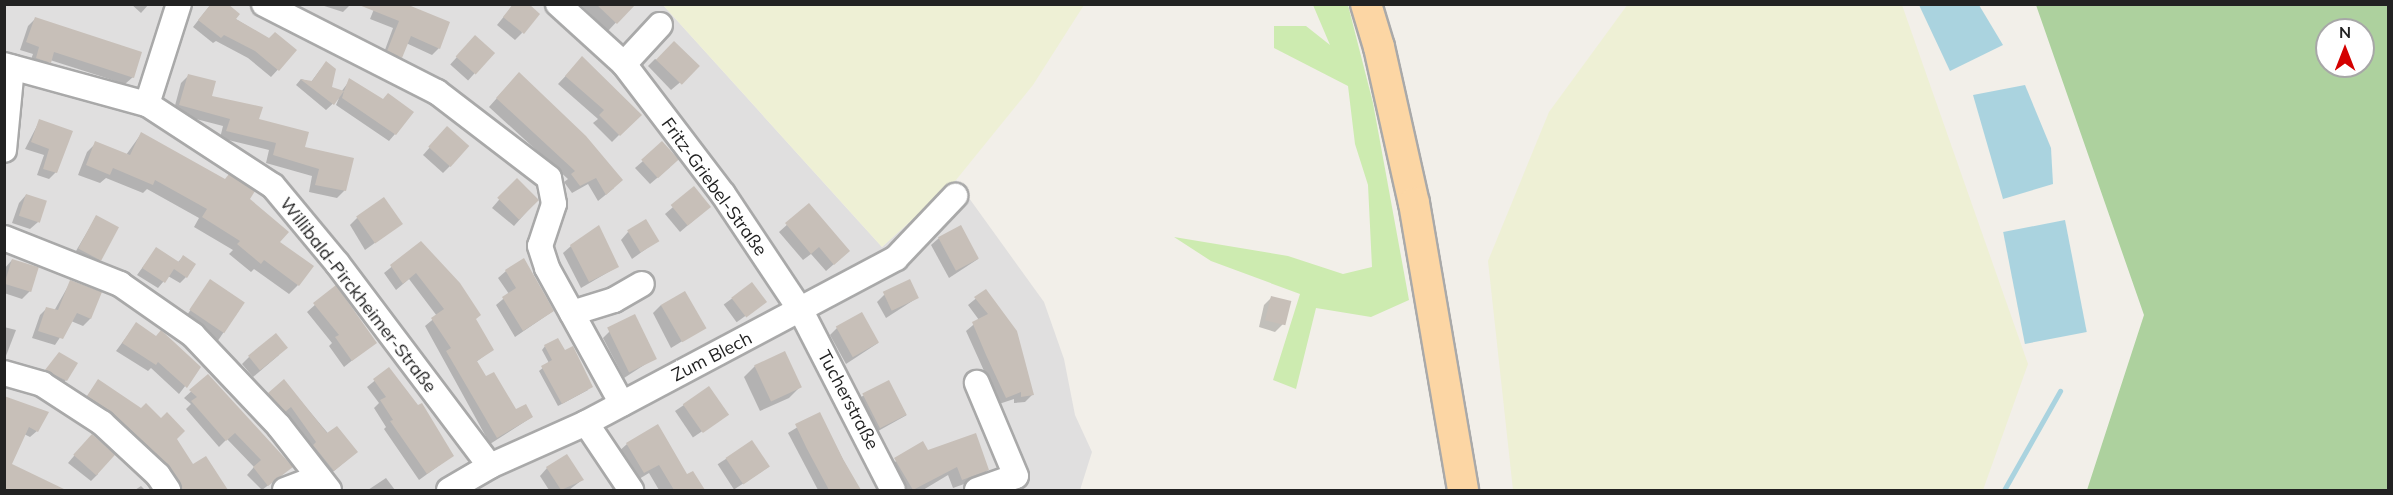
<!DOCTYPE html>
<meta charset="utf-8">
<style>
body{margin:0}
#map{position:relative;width:2393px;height:495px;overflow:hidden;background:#f2efe9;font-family:Mulish,sans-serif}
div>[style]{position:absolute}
.residential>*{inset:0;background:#e0dfdf}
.farmland>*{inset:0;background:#eef0d5}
.grass>*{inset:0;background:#cdebb0}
.forest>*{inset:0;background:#add19e}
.water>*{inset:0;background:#aad3df;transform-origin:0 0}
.shadow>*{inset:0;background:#0003;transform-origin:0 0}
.stream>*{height:5px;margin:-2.5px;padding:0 2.5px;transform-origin:2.5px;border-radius:2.5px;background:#aad3df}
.building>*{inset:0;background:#c7bfb8;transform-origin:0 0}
.roads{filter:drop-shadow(2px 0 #a9a9a9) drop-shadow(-2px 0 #a9a9a9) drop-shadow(0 2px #a9a9a9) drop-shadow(0 -2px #a9a9a9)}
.minor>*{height:24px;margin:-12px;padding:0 12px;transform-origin:12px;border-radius:12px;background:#fff}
.major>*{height:30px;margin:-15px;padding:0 15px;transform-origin:15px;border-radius:15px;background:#fcd6a4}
span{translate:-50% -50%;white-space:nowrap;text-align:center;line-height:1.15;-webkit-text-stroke:4.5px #fff;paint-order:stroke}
.street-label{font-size:18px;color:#222}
.frame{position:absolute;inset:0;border:6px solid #222;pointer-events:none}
.north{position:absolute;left:2315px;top:18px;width:60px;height:60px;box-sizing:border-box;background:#fff;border:2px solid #a7a7a7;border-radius:50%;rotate:0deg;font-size:16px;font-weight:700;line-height:24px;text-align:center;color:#222}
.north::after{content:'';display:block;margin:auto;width:21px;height:27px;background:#d40000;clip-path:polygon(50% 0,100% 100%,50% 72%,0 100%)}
</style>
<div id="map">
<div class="residential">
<div style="clip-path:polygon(4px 5px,663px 5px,882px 247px,956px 180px,1044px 302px,1064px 359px,1075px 415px,1092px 452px,1080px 490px,5px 490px)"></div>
</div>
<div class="farmland">
<div style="clip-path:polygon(1628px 4px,1902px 5px,2028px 364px,1983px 490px,1513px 490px,1488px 261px,1549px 112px)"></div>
<div style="clip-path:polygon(663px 5px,1084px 5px,1033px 85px,956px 180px,882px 247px)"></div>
</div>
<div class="grass">
<div style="clip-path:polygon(1313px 5px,1348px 5px,1373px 103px,1409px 300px,1371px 317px,1316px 308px,1296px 389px,1273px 380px,1300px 294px,1211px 261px,1174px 237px,1288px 256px,1343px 274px,1372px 267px,1368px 185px,1355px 144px,1348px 86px,1274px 48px,1274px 26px,1306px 26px,1330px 45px)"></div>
</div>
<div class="forest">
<div style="clip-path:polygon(evenodd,2036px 5px,2388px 5px,2388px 490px,2087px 490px,2144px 315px,2036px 5px,2327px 30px,2363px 30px,2363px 66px,2327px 66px,2327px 30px)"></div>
</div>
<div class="water">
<div style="clip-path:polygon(1919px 5px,1979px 5px,2003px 45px,1950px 71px)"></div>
<div style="clip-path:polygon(2025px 85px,2051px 148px,2053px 184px,2003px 199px,1973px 95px)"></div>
<div style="left:2065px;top:220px;width:114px;height:63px;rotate:79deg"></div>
</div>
<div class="shadow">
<div style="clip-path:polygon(131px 4px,149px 4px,141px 13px)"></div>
<div style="clip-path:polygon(211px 4px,269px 39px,295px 51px,271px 77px,248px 58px,216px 41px,213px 43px,193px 27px)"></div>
<div style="clip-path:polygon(318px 4px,351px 4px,343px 12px)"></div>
<div style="clip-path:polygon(376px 4px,403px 4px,439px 48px,432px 55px,406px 43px,394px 64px,382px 58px,393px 28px,370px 19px)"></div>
<div style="clip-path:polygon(514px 4px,522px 33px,515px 40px,497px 25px)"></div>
<div style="clip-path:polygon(580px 4px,633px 4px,608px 31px)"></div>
<div style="clip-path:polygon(35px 19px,133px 77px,125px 84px,50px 60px,42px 69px,29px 65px,33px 54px,20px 50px,28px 26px)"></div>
<div style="left:475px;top:37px;width:24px;height:37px;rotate:42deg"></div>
<div style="clip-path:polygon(655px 59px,690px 74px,671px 90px,648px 66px)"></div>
<div style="clip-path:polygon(575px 66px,639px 115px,612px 142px,593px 123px,598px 119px,558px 84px)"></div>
<div style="clip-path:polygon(320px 70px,330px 88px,341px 92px,350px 80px,383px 101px,395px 134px,389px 141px,336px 105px,339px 98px,326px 110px,296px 85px,301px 79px,311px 82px)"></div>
<div style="clip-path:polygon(189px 75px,210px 97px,304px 148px,345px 190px,337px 198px,309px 192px,312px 176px,266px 163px,269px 150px,220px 138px,223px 126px,173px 113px,181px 83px)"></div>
<div style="clip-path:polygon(512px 81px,614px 188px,598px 201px,588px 184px,572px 193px,564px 182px,568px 179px,489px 107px)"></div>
<div style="clip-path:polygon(40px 120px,71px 132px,56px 172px,49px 179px,37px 175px,44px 155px,25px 149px)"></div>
<div style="clip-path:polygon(141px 134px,248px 199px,278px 242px,298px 285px,289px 294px,254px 269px,251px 272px,229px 254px,233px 250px,194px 227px,199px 218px,147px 189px,143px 193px,106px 178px,100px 183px,78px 175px,87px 152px,96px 143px,126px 155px)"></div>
<div style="clip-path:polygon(440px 136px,450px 166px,443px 173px,423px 155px)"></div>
<div style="clip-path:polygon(643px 161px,670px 167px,650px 184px,635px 168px)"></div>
<div style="clip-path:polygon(510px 187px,537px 200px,514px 226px,492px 208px)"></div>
<div style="clip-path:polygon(694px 189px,701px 214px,680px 232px,665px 214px)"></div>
<div style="clip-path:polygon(26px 195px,45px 202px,38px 222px,30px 229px,12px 223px,19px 203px)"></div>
<div style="clip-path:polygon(809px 205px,841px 258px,826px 271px,811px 254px,803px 260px,779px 232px)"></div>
<div style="clip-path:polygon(96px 217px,101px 259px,93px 266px,73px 256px)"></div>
<div style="clip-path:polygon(357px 218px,401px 224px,365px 250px,350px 225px)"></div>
<div style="clip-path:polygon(628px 232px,657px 241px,632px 259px,621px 240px)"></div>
<div style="clip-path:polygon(939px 238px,978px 259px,949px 278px,931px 245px)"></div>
<div style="clip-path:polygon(421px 243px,493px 349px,476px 362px,485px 378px,516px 411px,532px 417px,490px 444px,425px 326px,437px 316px,409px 279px,396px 290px,384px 273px)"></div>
<div style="clip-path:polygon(571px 246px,617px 267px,581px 288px,563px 253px)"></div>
<div style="clip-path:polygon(156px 249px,177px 263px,183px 257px,186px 277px,180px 283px,168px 276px,158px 288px,137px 275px)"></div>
<div style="clip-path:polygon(12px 260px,30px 291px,22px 299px,4px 293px,4px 269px)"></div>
<div style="clip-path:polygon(506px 271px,553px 311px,515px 337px,496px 305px,509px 294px,498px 278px)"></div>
<div style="clip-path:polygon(71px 281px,100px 293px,90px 319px,83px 326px,71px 321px,55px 345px,32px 338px,40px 315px,47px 308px,54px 311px)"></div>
<div style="left:210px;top:281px;width:40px;height:50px;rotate:34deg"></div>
<div style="left:752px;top:284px;width:22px;height:35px;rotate:54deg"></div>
<div style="clip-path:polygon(335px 287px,375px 342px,344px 367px,329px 346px,332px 343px,307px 312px)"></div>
<div style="clip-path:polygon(985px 291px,1033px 394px,1025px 402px,1014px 403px,1014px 399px,999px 404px,966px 331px,979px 320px,968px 305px)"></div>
<div style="clip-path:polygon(884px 295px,917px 298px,886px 318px,877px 302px)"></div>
<div style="clip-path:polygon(1272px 297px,1283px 324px,1275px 332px,1259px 327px,1264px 305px)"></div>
<div style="clip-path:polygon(661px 305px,704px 328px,671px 348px,653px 313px)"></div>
<div style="clip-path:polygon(136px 324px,199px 368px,179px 394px,151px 368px,148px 371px,116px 351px)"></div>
<div style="clip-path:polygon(4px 327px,16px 330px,4px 361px)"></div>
<div style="clip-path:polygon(837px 328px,878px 343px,846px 364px,830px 335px)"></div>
<div style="clip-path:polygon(610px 331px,655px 358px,624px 378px,603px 338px)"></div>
<div style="clip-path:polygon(545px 346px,588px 390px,558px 406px,539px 371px,549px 363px,542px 350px)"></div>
<div style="clip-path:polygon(59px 354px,66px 380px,58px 388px,39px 378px)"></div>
<div style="clip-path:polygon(279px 355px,253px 377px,242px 364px,249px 357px)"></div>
<div style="clip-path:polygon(755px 366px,800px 387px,789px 398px,760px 411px,744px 377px)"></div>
<div style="clip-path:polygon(389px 369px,452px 456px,419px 480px,384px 429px,386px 427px,374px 408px,379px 403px,367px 387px)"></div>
<div style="clip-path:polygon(208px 376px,284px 473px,262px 490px,247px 475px,254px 467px,227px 439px,219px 447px,186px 409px,191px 404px,184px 398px)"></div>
<div style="clip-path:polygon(98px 381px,175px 439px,192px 466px,225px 489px,169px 490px,80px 406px)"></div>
<div style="left:284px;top:381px;width:101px;height:30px;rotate:50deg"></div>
<div style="left:888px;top:382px;width:38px;height:38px;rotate:61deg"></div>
<div style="left:709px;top:388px;width:32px;height:41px;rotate:56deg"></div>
<div style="clip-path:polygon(4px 398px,37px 431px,30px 437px,24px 434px,10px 465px,48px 483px,44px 490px,4px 490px)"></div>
<div style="clip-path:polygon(819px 414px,859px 490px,818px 490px,788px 433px)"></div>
<div style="left:752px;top:442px;width:30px;height:41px;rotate:57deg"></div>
<div style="clip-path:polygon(85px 443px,98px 474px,91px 481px,68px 463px)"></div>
<div style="clip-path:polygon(922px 443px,928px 452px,988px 470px,978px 479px,953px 488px,948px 475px,923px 490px,899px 490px,885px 469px)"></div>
<div style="clip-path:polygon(627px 444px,686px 477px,693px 473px,703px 490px,659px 490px,649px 473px,634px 482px,617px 453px)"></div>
<div style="clip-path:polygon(547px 468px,582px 480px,569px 490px,549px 490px,540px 476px)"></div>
<div style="clip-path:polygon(386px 478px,395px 490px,368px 490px)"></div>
<div style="clip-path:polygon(141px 486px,145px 490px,135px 490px)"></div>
</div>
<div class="stream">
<div style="left:2004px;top:490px;width:114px;rotate:-60.5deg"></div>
</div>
<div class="building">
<div style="clip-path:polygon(211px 4px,228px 4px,240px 14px,236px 19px,269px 38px,275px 32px,297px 50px,279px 71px,255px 51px,224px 35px,221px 38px,198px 20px)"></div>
<div style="clip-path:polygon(406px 4px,450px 22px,440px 49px,411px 36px,402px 58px,387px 51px,399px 21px,359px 5px)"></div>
<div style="clip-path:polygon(513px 4px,529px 4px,540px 14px,524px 34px,503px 17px)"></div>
<div style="clip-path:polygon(596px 4px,636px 4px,617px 24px)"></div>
<div style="clip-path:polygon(35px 17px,142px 52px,134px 78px,54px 52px,51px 63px,36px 58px,39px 47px,26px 42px)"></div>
<div style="left:475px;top:35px;width:27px;height:29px;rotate:42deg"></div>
<div style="left:674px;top:41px;width:36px;height:26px;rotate:44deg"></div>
<div style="clip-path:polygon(582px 56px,642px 115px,620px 136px,599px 115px,604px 110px,565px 76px)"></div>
<div style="clip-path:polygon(326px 61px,336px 69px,332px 87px,344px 91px,349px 78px,383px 99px,388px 93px,414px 112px,396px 135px,342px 98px,344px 91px,334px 105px,300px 79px,312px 81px)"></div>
<div style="clip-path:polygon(519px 72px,586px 136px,623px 180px,606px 195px,596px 178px,580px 186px,571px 174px,575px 171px,496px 98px)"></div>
<div style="clip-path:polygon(188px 74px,216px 81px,212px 96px,263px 107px,259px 119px,309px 132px,305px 147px,354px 158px,346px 191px,315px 185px,319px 169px,273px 155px,276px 143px,226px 131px,230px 119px,179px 105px)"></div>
<div style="clip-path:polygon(39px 119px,73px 131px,57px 173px,43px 169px,49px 149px,31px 142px)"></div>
<div style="left:447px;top:126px;width:30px;height:28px;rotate:42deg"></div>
<div style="clip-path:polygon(141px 132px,225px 179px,229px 174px,255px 191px,250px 199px,289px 232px,280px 242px,314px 266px,299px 286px,264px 260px,261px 264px,237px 244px,240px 241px,202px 217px,207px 209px,155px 180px,153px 185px,113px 168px,110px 175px,86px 165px,95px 141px,130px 155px)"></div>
<div style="left:662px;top:141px;width:25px;height:28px;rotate:48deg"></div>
<div style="left:517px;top:178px;width:31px;height:28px;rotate:45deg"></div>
<div style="left:694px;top:186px;width:27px;height:30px;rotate:51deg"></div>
<div style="left:26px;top:194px;width:22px;height:23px;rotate:18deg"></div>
<div style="left:384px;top:197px;width:33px;height:34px;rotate:55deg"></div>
<div style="clip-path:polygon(809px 203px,850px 251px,834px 265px,819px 247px,811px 254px,785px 223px)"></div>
<div style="left:96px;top:215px;width:26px;height:38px;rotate:28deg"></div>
<div style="left:646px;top:219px;width:26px;height:22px;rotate:59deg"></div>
<div style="clip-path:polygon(599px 225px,619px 267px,589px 282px,570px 245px)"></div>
<div style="left:961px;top:225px;width:38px;height:26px;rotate:62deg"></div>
<div style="clip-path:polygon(421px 241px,460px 283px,481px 315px,476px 319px,494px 350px,477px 361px,486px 376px,494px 372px,516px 409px,526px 404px,533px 417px,497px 438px,446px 351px,451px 348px,431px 318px,444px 309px,416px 273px,403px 284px,390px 265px)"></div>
<div style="clip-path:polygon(156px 247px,179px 262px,183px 255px,196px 264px,187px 278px,174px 269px,165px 283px,142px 268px)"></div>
<div style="clip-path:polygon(524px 258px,554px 311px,523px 331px,502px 297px,516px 288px,505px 270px)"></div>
<div style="left:12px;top:259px;width:28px;height:26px;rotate:17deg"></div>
<div style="left:210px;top:279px;width:42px;height:37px;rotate:34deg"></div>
<div style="left:910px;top:279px;width:21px;height:30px;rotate:65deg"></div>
<div style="clip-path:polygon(70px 280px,102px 292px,91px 319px,77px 313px,63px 339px,38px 331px,46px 307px,58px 310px)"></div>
<div style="left:752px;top:282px;width:25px;height:26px;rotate:53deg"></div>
<div style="clip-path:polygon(336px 285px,377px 343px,352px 361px,335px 337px,339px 335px,313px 303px)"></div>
<div style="clip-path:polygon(986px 289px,1017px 331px,1034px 395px,1021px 397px,1021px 392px,1006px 398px,986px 355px,972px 322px,988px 314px,974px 297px)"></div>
<div style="left:685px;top:291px;width:43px;height:28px;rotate:60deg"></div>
<div style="left:1271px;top:296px;width:21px;height:25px;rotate:14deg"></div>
<div style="left:862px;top:312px;width:35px;height:30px;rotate:61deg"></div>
<div style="left:635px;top:314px;width:50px;height:31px;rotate:64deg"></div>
<div style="clip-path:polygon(136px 322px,156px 336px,161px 330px,201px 367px,187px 388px,158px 362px,156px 365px,122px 343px)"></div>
<div style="left:276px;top:333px;width:19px;height:36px;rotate:51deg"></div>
<div style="clip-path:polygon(558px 338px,565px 350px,573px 346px,593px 387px,562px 404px,541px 366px,552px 360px,544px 345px)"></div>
<div style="left:785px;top:351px;width:40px;height:34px;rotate:65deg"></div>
<div style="clip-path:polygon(59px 352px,78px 363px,67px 381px,45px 370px)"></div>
<div style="clip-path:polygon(389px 367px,418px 405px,422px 403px,454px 456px,427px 474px,390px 421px,393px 420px,380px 400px,386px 397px,373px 379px)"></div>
<div style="clip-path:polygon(208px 374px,293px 467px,268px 486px,253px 467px,261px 460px,235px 433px,226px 441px,191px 401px,197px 397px,189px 390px)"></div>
<div style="clip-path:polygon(98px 379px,141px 408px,146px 403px,161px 418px,167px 412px,185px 431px,177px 439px,193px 464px,206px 456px,228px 490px,182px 490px,168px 465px,112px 412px,87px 396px)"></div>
<div style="clip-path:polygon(284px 379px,327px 433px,337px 426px,358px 452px,334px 471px,313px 445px,316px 442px,291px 407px,285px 412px,268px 393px)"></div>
<div style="left:889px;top:380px;width:39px;height:30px;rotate:63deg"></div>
<div style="left:709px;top:386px;width:35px;height:32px;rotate:55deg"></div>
<div style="clip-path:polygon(4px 396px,49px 412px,38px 432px,29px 427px,12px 464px,66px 490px,4px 490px)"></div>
<div style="clip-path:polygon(820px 412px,843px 459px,861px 490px,829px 490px,807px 449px,795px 424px)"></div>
<div style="clip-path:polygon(658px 424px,687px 474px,693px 471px,705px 490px,674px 490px,659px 465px,644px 473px,626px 443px)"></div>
<div style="clip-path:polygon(976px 433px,989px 470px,962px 480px,957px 467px,913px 490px,894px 458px,923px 441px,928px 450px)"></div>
<div style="left:92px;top:434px;width:31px;height:28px;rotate:42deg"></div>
<div style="left:752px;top:440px;width:32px;height:32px;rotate:56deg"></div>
<div style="clip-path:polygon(567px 454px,584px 480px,561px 490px,546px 467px)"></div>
</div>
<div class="roads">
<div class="minor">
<div style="left:264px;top:4px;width:194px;rotate:27deg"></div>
<div style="left:437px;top:92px;width:141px;rotate:37.5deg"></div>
<div style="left:549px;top:178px;width:26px;rotate:79deg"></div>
<div style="left:554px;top:204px;width:44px;rotate:108.4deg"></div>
<div style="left:540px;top:246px;width:23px;rotate:72deg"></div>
<div style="left:547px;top:268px;width:155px;rotate:61.1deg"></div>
<div style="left:558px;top:4px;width:89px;rotate:42.3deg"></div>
<div style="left:624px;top:64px;width:163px;rotate:52.7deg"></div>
<div style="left:723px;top:194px;width:141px;rotate:56.3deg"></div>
<div style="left:801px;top:311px;width:201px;rotate:62.8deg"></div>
<div style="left:624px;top:64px;width:53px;rotate:-47.3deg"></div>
<div style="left:4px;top:65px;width:148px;rotate:15.3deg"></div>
<div style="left:147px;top:104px;width:150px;rotate:33.1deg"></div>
<div style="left:273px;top:186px;width:100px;rotate:50.3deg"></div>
<div style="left:337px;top:263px;width:254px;rotate:53deg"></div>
<div style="left:147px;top:104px;width:105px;rotate:-72.3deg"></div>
<div style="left:4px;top:150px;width:83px;rotate:-84.5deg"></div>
<div style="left:4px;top:238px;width:125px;rotate:21.6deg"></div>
<div style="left:120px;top:284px;width:89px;rotate:34.9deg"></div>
<div style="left:193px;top:335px;width:125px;rotate:46.6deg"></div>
<div style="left:279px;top:426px;width:81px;rotate:52deg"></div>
<div style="left:572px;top:313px;width:44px;rotate:-17.2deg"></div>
<div style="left:614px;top:300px;width:32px;rotate:-30deg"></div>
<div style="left:4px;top:373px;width:40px;rotate:16deg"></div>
<div style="left:42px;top:384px;width:72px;rotate:33deg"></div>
<div style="left:102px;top:423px;width:76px;rotate:42.9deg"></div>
<div style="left:158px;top:475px;width:18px;rotate:56deg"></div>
<div style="left:586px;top:423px;width:81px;rotate:56.1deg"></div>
<div style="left:285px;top:490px;width:36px;rotate:-21deg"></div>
<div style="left:449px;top:490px;width:48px;rotate:-30.3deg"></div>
<div style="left:490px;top:466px;width:105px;rotate:-24.1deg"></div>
<div style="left:586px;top:423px;width:351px;rotate:-28deg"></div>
<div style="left:896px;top:258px;width:86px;rotate:-46.4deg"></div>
<div style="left:977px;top:490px;width:41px;rotate:-19.7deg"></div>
<div style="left:1016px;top:476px;width:101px;rotate:-112.8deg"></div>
</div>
<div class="major">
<div style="left:1366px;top:4px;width:45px;rotate:73.2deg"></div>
<div style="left:1379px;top:47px;width:160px;rotate:77.4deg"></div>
<div style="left:1414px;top:203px;width:291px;rotate:80.3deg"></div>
</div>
</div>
<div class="street-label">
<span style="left:714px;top:187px;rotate:54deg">Fritz-Griebel-Straße</span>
<span style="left:358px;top:295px;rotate:52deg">Willibald-Pirckheimer-Straße</span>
<span style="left:712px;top:357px;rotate:-27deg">Zum Blech</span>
<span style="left:848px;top:400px;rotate:62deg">Tucherstraße</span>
</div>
<div class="frame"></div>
<div class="north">N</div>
</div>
